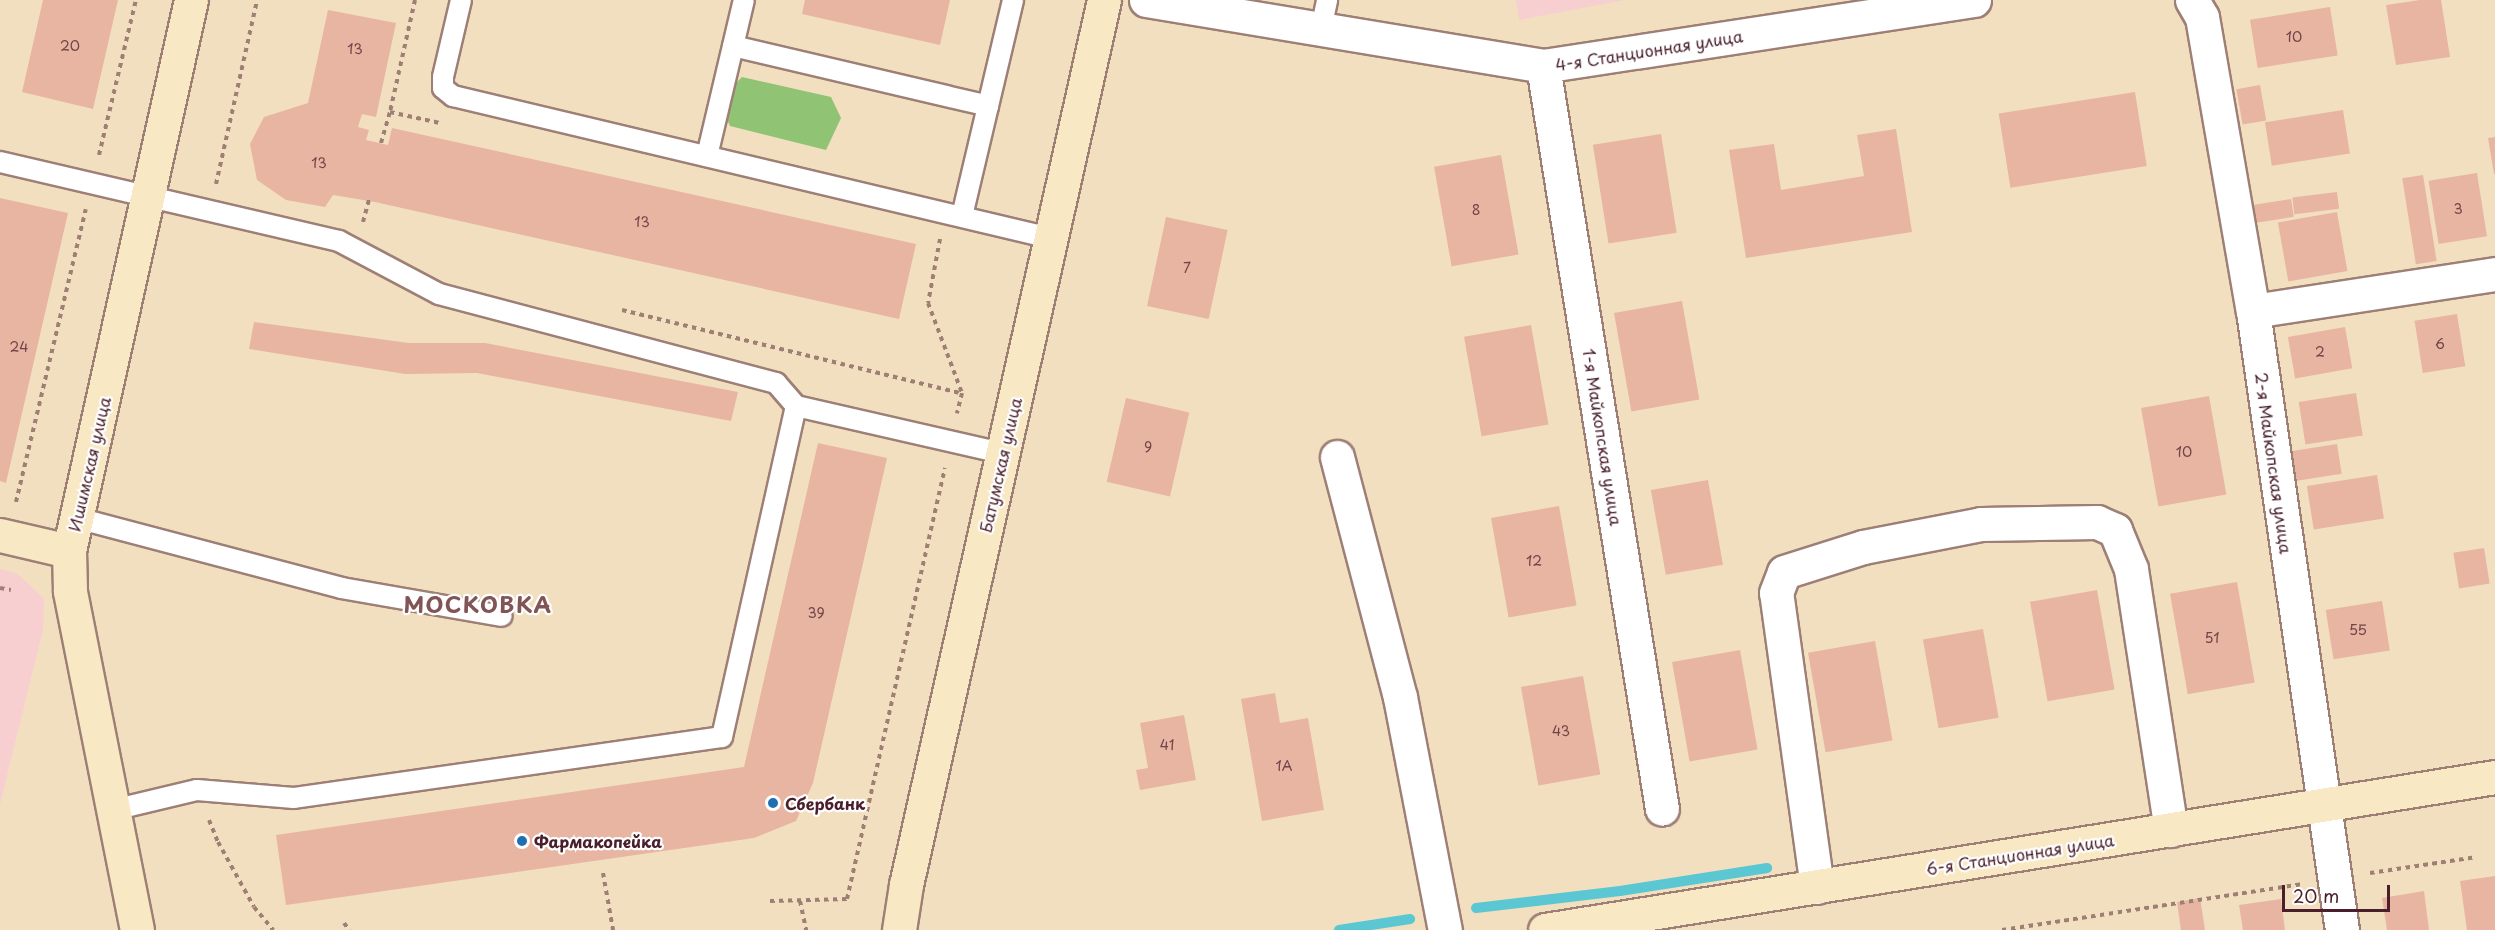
<!DOCTYPE html>
<meta charset="utf-8">
<style>
body{margin:0}
#map{position:relative;width:2495px;height:930px;overflow:hidden;background:#f2dfc0;font-family:"Playpen Sans",sans-serif}
div>[style]{position:absolute}
.built>*{inset:0;background:#f7cfd0}
.green>*{inset:0;background:#91c374}
.stream>*{height:10px;margin:-5px;padding:0 5px;transform-origin:5px;border-radius:5px;background:#5bc7d2}
.building>*{inset:0;background:#e8b5a2;transform-origin:0 0}
.path>*{height:4px;margin-top:-2px;transform-origin:0;background:repeating-linear-gradient(90deg,#9e7f76 0 4.5px,transparent 0 9px)}
.roads{filter:drop-shadow(2px 0 #9e7f76) drop-shadow(-2px 0 #9e7f76) drop-shadow(0 2px #9e7f76) drop-shadow(0 -2px #9e7f76)}
.lane>*{height:20px;margin:-10px;padding:0 10px;transform-origin:10px;border-radius:10px;background:#fff}
.street>*{height:33px;margin:-16.5px;padding:0 16.5px;transform-origin:16.5px;border-radius:16.5px;background:#fff}
.secondary>*{height:33px;margin:-16.5px;padding:0 16.5px;transform-origin:16.5px;border-radius:16.5px;background:#f8e8c3}
.dots>*{width:16px;height:16px;translate:-50% -50%;box-sizing:border-box;border:3px solid #fff;border-radius:50%}
span{translate:-50% -50%;white-space:nowrap;text-align:center;line-height:1.15;-webkit-text-stroke:4.5px #fff;paint-order:stroke}
.number-label{font-size:14px;color:#724449}
.number-label span{-webkit-text-stroke-width:0}
.street-label{font-size:16px;color:#4a1f2b}
.poi-label{font-size:16px;color:#4a1f2b;font-weight:700}
.left{translate:0 -50%;text-align:left}
.district-label{font-size:22px;color:#815455;font-weight:700;letter-spacing:1.5px}
.scale{position:absolute;left:2282px;top:885px;width:108px;height:27px;box-sizing:border-box;border:3px solid #4a1f2b;border-top:0;padding-left:8px;font-size:18px;line-height:21px;white-space:nowrap;color:#4a1f2b;-webkit-text-stroke:4px #fff;paint-order:stroke}
</style>
<div id="map">
<div class="built">
<div style="clip-path:polygon(1516px 0,1625px 0,1519px 20px)"></div>
<div style="clip-path:polygon(0 569px,18px 574px,44px 599px,43px 630px,0 804px)"></div>
</div>
<div class="green">
<div style="clip-path:polygon(742px 77px,831px 97px,841px 118px,826px 150px,730px 126px,725px 115px,730px 89px)"></div>
</div>
<div class="stream">
<div style="left:1476px;top:908px;width:145px;rotate:-6.7deg"></div>
<div style="left:1620px;top:891px;width:149px;rotate:-8.9deg"></div>
<div style="left:1339px;top:930px;width:72px;rotate:-8.8deg"></div>
</div>
<div class="building">
<div style="clip-path:polygon(43px 0,118px 0,93px 109px,22px 92px)"></div>
<div style="clip-path:polygon(805px 0,950px 0,940px 45px,802px 14px)"></div>
<div style="clip-path:polygon(2420px 0,2441px 0,2450px 57px,2396px 65px,2386px 5px)"></div>
<div style="left:2330px;top:7px;width:49px;height:81px;rotate:81deg"></div>
<div style="clip-path:polygon(328px 10px,396px 23px,376px 117px,362px 114px,358px 127px,369px 130px,366px 140px,388px 145px,392px 128px,916px 244px,899px 319px,375px 202px,333px 195px,325px 207px,286px 200px,257px 180px,250px 144px,264px 117px,308px 103px)"></div>
<div style="left:2260px;top:85px;width:36px;height:24px;rotate:80deg"></div>
<div style="left:2135px;top:92px;width:75px;height:138px;rotate:81deg"></div>
<div style="left:2343px;top:110px;width:44px;height:79px;rotate:81deg"></div>
<div style="clip-path:polygon(1896px 129px,1912px 232px,1746px 258px,1729px 150px,1774px 144px,1781px 190px,1864px 176px,1857px 135px)"></div>
<div style="left:1661px;top:134px;width:100px;height:69px;rotate:81deg"></div>
<div style="clip-path:polygon(2495px 137px,2495px 174px,2494px 174px,2488px 138px)"></div>
<div style="left:1501px;top:155px;width:101px;height:68px;rotate:80deg"></div>
<div style="left:2477px;top:173px;width:64px;height:49px;rotate:81deg"></div>
<div style="left:2423px;top:175px;width:87px;height:21px;rotate:81deg"></div>
<div style="left:2337px;top:192px;width:17px;height:45px;rotate:83deg"></div>
<div style="clip-path:polygon(0 198px,68px 213px,6px 483px,0 481px)"></div>
<div style="left:2291px;top:199px;width:18px;height:39px;rotate:81deg"></div>
<div style="left:2337px;top:212px;width:60px;height:60px;rotate:80deg"></div>
<div style="left:1166px;top:217px;width:63px;height:91px;rotate:12deg"></div>
<div style="left:1682px;top:301px;width:100px;height:69px;rotate:80deg"></div>
<div style="left:2457px;top:314px;width:53px;height:43px;rotate:81deg"></div>
<div style="clip-path:polygon(254px 322px,409px 343px,485px 343px,738px 392px,731px 421px,477px 373px,405px 374px,249px 349px)"></div>
<div style="left:1531px;top:325px;width:101px;height:68px;rotate:80deg"></div>
<div style="left:2345px;top:327px;width:42px;height:58px;rotate:80deg"></div>
<div style="left:2356px;top:393px;width:43px;height:58px;rotate:81deg"></div>
<div style="left:2209px;top:396px;width:100px;height:69px;rotate:80deg"></div>
<div style="left:1126px;top:398px;width:65px;height:86px;rotate:13deg"></div>
<div style="clip-path:polygon(818px 443px,887px 458px,813px 783px,796px 821px,754px 838px,286px 905px,276px 835px,744px 767px)"></div>
<div style="left:2337px;top:444px;width:30px;height:52px;rotate:81deg"></div>
<div style="left:2377px;top:475px;width:44px;height:71px;rotate:81deg"></div>
<div style="left:1708px;top:480px;width:86px;height:58px;rotate:80deg"></div>
<div style="left:1559px;top:506px;width:101px;height:69px;rotate:80deg"></div>
<div style="left:2484px;top:548px;width:36px;height:31px;rotate:81deg"></div>
<div style="left:2237px;top:582px;width:102px;height:68px;rotate:80deg"></div>
<div style="left:2097px;top:590px;width:101px;height:68px;rotate:80deg"></div>
<div style="left:2382px;top:601px;width:50px;height:57px;rotate:81deg"></div>
<div style="left:1983px;top:629px;width:90px;height:61px;rotate:80deg"></div>
<div style="left:1875px;top:641px;width:101px;height:68px;rotate:80deg"></div>
<div style="left:1740px;top:650px;width:101px;height:69px;rotate:80deg"></div>
<div style="left:1583px;top:676px;width:100px;height:63px;rotate:80deg"></div>
<div style="clip-path:polygon(1275px 693px,1280px 723px,1308px 718px,1324px 810px,1262px 821px,1241px 699px)"></div>
<div style="clip-path:polygon(1184px 715px,1196px 780px,1140px 790px,1136px 770px,1148px 768px,1140px 723px)"></div>
<div style="clip-path:polygon(2495px 876px,2495px 930px,2467px 930px,2460px 881px)"></div>
<div style="clip-path:polygon(2424px 891px,2429px 930px,2387px 930px,2382px 898px)"></div>
<div style="clip-path:polygon(2200px 898px,2205px 930px,2181px 930px,2177px 902px)"></div>
<div style="clip-path:polygon(2281px 899px,2285px 930px,2243px 930px,2239px 905px)"></div>
</div>
<div class="path">
<div style="left:415px;top:0;width:115px;rotate:102.6deg"></div>
<div style="left:390px;top:112px;width:51px;rotate:12.4deg"></div>
<div style="left:381px;top:143px;width:32px;rotate:-74deg"></div>
<div style="left:99px;top:155px;width:159px;rotate:-76.6deg"></div>
<div style="left:216px;top:184px;width:189px;rotate:-77.4deg"></div>
<div style="left:363px;top:222px;width:24px;rotate:-75deg"></div>
<div style="left:940px;top:239px;width:65px;rotate:100.6deg"></div>
<div style="left:928px;top:303px;width:96px;rotate:69.3deg"></div>
<div style="left:962px;top:393px;width:21px;rotate:104deg"></div>
<div style="left:622px;top:310px;width:349px;rotate:13.8deg"></div>
<div style="left:16px;top:502px;width:301px;rotate:-76.6deg"></div>
<div style="left:0;top:588px;width:11px;rotate:10deg"></div>
<div style="left:209px;top:820px;width:24px;rotate:68deg"></div>
<div style="left:218px;top:842px;width:74px;rotate:61deg"></div>
<div style="left:254px;top:907px;width:30px;rotate:50deg"></div>
<div style="left:603px;top:873px;width:58px;rotate:80deg"></div>
<div style="left:2370px;top:873px;width:108px;rotate:-8.5deg"></div>
<div style="left:770px;top:901px;width:77px;rotate:-1.5deg"></div>
<div style="left:847px;top:899px;width:442px;rotate:-77.2deg"></div>
<div style="left:800px;top:901px;width:30px;rotate:78deg"></div>
<div style="left:344px;top:923px;width:9px;rotate:54deg"></div>
<div style="left:2002px;top:930px;width:303px;rotate:-8.7deg"></div>
</div>
<div class="roads">
<div class="lane">
<div style="left:461px;top:0;width:79px;rotate:103.2deg"></div>
<div style="left:443px;top:77px;width:11px;rotate:90deg"></div>
<div style="left:443px;top:88px;width:13px;rotate:39deg"></div>
<div style="left:453px;top:96px;width:614px;rotate:13.38deg"></div>
<div style="left:1321px;top:29px;width:30px;rotate:-78deg"></div>
<div style="left:733px;top:46px;width:262px;rotate:13.2deg"></div>
<div style="left:988px;top:106px;width:113px;rotate:103.3deg"></div>
<div style="left:988px;top:106px;width:109px;rotate:-76.7deg"></div>
<div style="left:707px;top:156px;width:160px;rotate:-76.7deg"></div>
<div style="left:0;top:162px;width:348px;rotate:13.1deg"></div>
<div style="left:339px;top:241px;width:113px;rotate:27.9deg"></div>
<div style="left:439px;top:294px;width:349px;rotate:14.8deg"></div>
<div style="left:776px;top:383px;width:30px;rotate:49deg"></div>
<div style="left:77px;top:518px;width:274px;rotate:14.8deg"></div>
<div style="left:342px;top:588px;width:162px;rotate:9.9deg"></div>
<div style="left:113px;top:810px;width:86px;rotate:-13.4deg"></div>
<div style="left:197px;top:790px;width:97px;rotate:4.7deg"></div>
<div style="left:294px;top:798px;width:432px;rotate:-8.1deg"></div>
<div style="left:722px;top:737px;width:339px;rotate:-77.4deg"></div>
<div style="left:796px;top:406px;width:211px;rotate:12.9deg"></div>
</div>
<div class="street">
<div style="left:1146px;top:0;width:402px;rotate:9.4deg"></div>
<div style="left:1543px;top:66px;width:436px;rotate:-8.7deg"></div>
<div style="left:2192px;top:0;width:20px;rotate:60deg"></div>
<div style="left:2202px;top:17px;width:298px;rotate:80.2deg"></div>
<div style="left:2253px;top:311px;width:625px;rotate:81.82deg"></div>
<div style="left:1543px;top:66px;width:752px;rotate:80.9deg"></div>
<div style="left:2253px;top:311px;width:245px;rotate:-8.7deg"></div>
<div style="left:1337px;top:457px;width:248px;rotate:75.3deg"></div>
<div style="left:1400px;top:697px;width:237px;rotate:79.1deg"></div>
<div style="left:1817px;top:887px;width:297px;rotate:-97.9deg"></div>
<div style="left:1776px;top:593px;width:22px;rotate:-69deg"></div>
<div style="left:1784px;top:572px;width:83px;rotate:-17.6deg"></div>
<div style="left:1863px;top:547px;width:120px;rotate:-11deg"></div>
<div style="left:1981px;top:524px;width:116px;rotate:-1deg"></div>
<div style="left:2097px;top:522px;width:20px;rotate:24deg"></div>
<div style="left:2115px;top:530px;width:42px;rotate:67.7deg"></div>
<div style="left:2131px;top:569px;width:264px;rotate:81.3deg"></div>
</div>
<div class="secondary">
<div style="left:0;top:535px;width:71px;rotate:13.1deg"></div>
<div style="left:137px;top:930px;width:346px;rotate:-101.2deg"></div>
<div style="left:70px;top:591px;width:40px;rotate:-91.4deg"></div>
<div style="left:69px;top:551px;width:564px;rotate:-77.52deg"></div>
<div style="left:899px;top:930px;width:46px;rotate:-81.2deg"></div>
<div style="left:906px;top:885px;width:907px;rotate:-77.39deg"></div>
<div style="left:1545px;top:930px;width:962px;rotate:-9.15deg"></div>
</div>
</div>
<div class="dots">
<div style="left:773px;top:803px;background:#1f6fb2"></div>
<div style="left:522px;top:841px;background:#1f6fb2"></div>
</div>
<div class="number-label">
<span style="left:2294px;top:37px">10</span>
<span style="left:70px;top:46px">20</span>
<span style="left:355px;top:49px">13</span>
<span style="left:319px;top:163px">13</span>
<span style="left:2458px;top:209px">3</span>
<span style="left:1476px;top:210px">8</span>
<span style="left:642px;top:222px">13</span>
<span style="left:1187px;top:268px">7</span>
<span style="left:2440px;top:344px">6</span>
<span style="left:19px;top:347px">24</span>
<span style="left:2320px;top:352px">2</span>
<span style="left:1148px;top:447px">9</span>
<span style="left:2184px;top:452px">10</span>
<span style="left:1534px;top:561px">12</span>
<span style="left:816px;top:613px">39</span>
<span style="left:2358px;top:630px">55</span>
<span style="left:2212px;top:638px">51</span>
<span style="left:1561px;top:731px">43</span>
<span style="left:1167px;top:745px">41</span>
<span style="left:1284px;top:766px">1А</span>
</div>
<div class="street-label">
<span style="left:1649px;top:50px;rotate:-9deg">4-я Станционная улица</span>
<span style="left:1603px;top:437px;rotate:81deg">1-я Майкопская улица</span>
<span style="left:2274px;top:463px;rotate:82deg">2-я Майкопская улица</span>
<span style="left:89px;top:464px;rotate:-77deg">Ишимская улица</span>
<span style="left:1000px;top:465px;rotate:-77deg">Батумская улица</span>
<span style="left:2020px;top:854px;rotate:-9deg">6-я Станционная улица</span>
</div>
<div class="poi-label">
<span class="left" style="left:785px;top:803px">Сбербанк</span>
<span class="left" style="left:534px;top:841px">Фармакопейка</span>
</div>
<div class="district-label">
<span style="left:478px;top:604px">МОСКОВКА</span>
</div>
<div class="scale">20 m</div>
</div>
